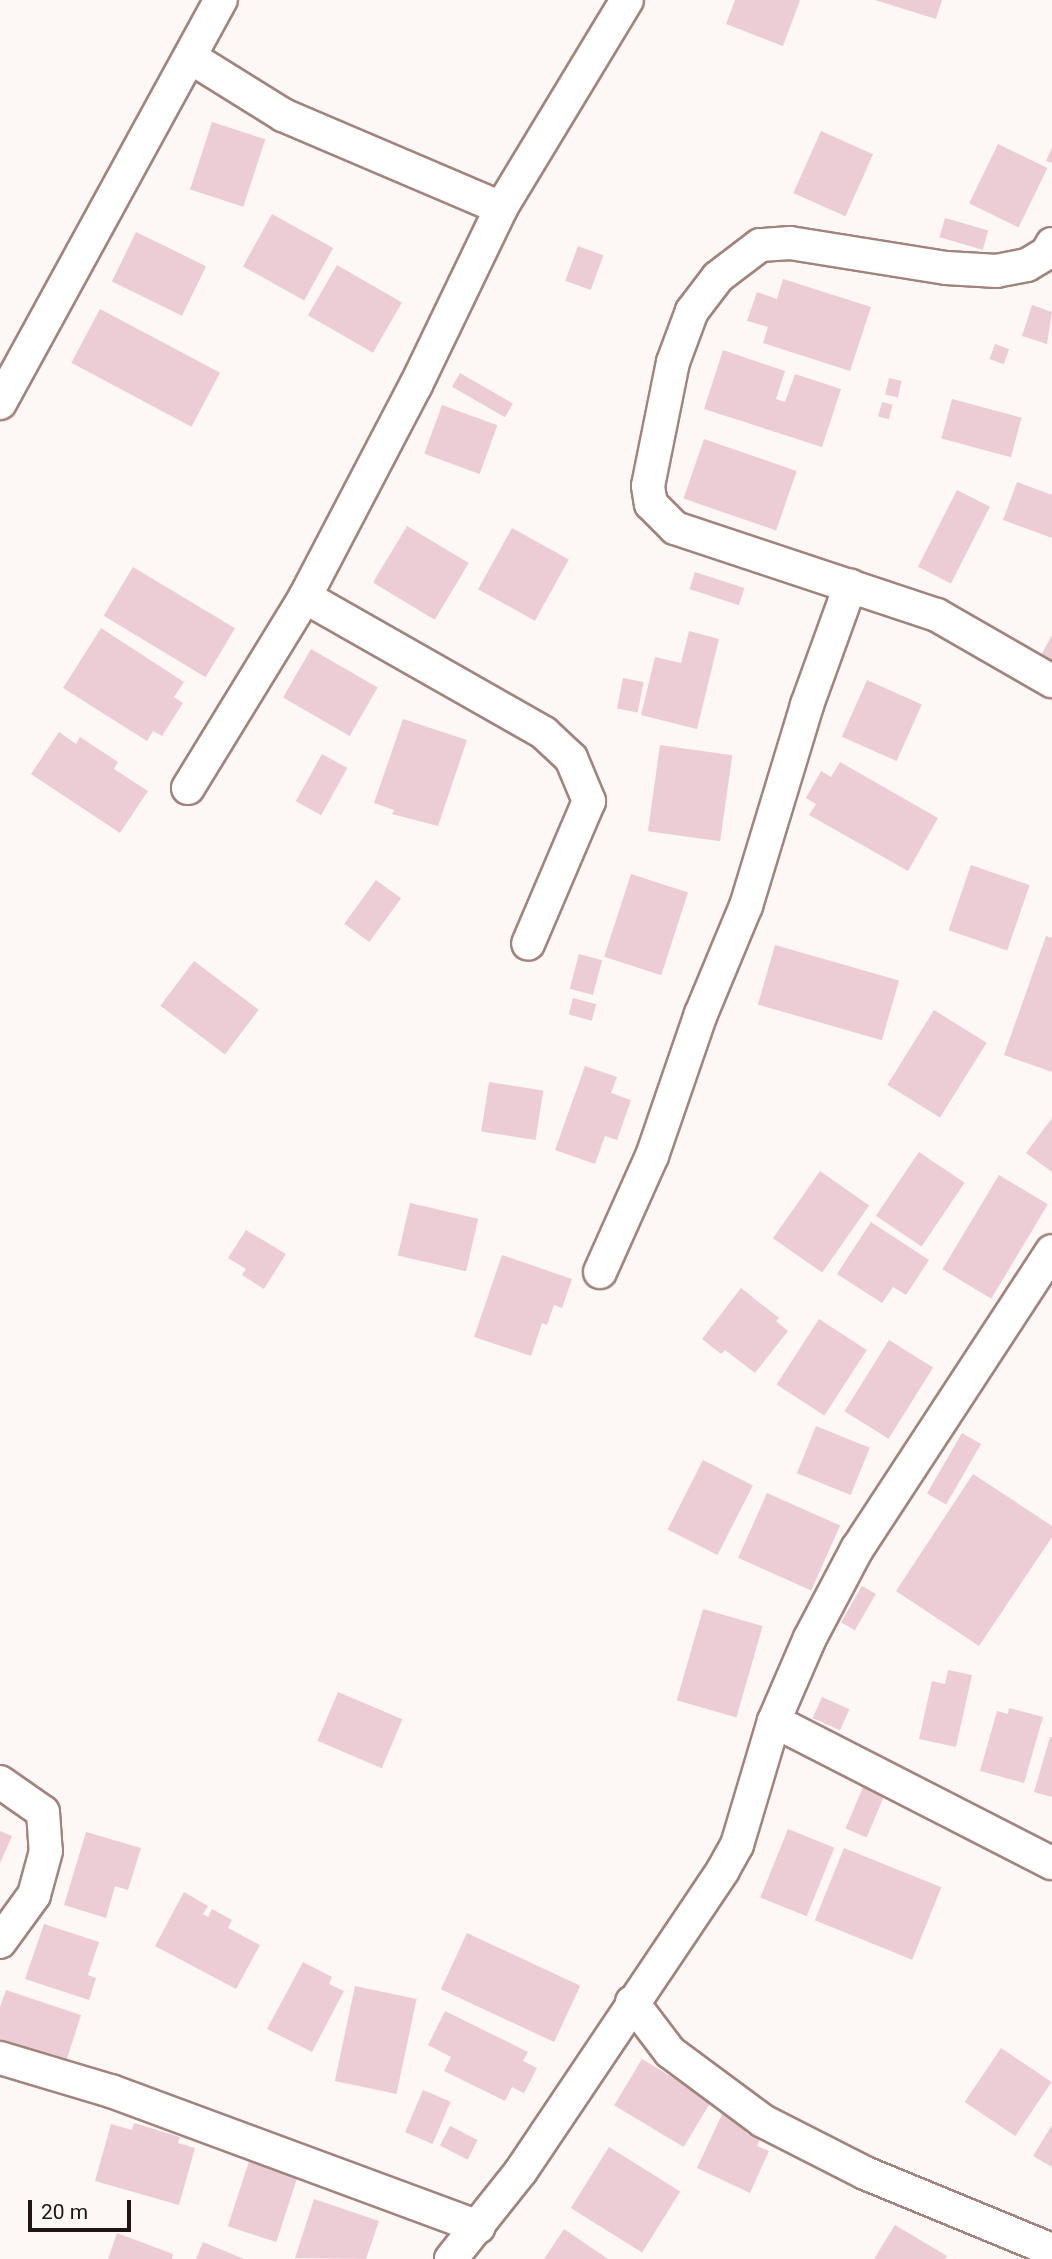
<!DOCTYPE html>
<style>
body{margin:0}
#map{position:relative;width:1052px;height:2259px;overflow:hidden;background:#fdf7f5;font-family:Roboto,sans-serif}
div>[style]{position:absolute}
.building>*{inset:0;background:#eccdd5;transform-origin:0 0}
.roads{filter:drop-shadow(2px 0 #a1847d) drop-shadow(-2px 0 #a1847d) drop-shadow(0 2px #a1847d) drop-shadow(0 -2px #a1847d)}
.minor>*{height:32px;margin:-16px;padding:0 16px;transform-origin:16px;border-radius:16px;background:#fff}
span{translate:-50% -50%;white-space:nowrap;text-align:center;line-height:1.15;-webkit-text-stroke:7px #fdf7f5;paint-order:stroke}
.scale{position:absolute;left:28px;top:2200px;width:103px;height:32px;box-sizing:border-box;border:4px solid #201512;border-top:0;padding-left:9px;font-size:21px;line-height:24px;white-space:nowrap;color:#201512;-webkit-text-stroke:5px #fdf7f5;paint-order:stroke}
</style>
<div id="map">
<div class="building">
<div style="clip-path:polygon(735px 0,800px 0,783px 46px,726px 24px)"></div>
<div style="clip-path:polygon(875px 0,942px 0,936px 19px)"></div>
<div style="left:212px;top:122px;width:56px;height:71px;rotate:18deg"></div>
<div style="left:821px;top:131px;width:57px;height:68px;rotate:24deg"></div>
<div style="left:998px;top:144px;width:55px;height:66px;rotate:26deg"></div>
<div style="clip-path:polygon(1052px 147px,1052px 163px,1046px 161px)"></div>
<div style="left:272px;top:214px;width:70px;height:60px;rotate:29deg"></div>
<div style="left:945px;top:218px;width:45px;height:20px;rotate:16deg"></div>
<div style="left:136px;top:232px;width:78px;height:55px;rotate:26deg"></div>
<div style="left:578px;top:246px;width:27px;height:37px;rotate:20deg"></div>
<div style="left:337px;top:265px;width:75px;height:58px;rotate:30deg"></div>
<div style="clip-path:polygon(783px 279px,871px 307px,850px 371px,763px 343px,768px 327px,747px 321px,757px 292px,777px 299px)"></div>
<div style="clip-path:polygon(1032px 305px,1052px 312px,1047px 344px,1022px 336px)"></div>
<div style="left:100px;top:309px;width:136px;height:61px;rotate:28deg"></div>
<div style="left:995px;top:344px;width:15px;height:16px;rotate:20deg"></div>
<div style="clip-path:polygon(723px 350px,785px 371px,776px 399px,785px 402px,795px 374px,841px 389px,822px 447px,704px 409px)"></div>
<div style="left:460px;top:373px;width:61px;height:16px;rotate:30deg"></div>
<div style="left:889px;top:378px;width:13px;height:17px;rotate:13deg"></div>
<div style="left:952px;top:399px;width:72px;height:41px;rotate:15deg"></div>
<div style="left:882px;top:402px;width:11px;height:15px;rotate:15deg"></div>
<div style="left:442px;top:405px;width:59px;height:52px;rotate:20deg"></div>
<div style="left:704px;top:439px;width:98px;height:63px;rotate:19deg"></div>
<div style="clip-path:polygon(1017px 482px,1052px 495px,1052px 538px,1003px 520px)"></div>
<div style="left:957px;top:490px;width:37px;height:86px;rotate:27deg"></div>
<div style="left:407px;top:526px;width:72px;height:66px;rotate:31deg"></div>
<div style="left:512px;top:528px;width:65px;height:70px;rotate:29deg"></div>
<div style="left:133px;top:567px;width:119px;height:57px;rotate:31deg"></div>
<div style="left:695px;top:572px;width:52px;height:18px;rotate:18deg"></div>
<div style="clip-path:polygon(101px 628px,184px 682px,174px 697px,183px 703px,162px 736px,153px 731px,147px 741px,63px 688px)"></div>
<div style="clip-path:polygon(689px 631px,719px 639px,697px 729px,641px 715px,655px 657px,681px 663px)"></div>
<div style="clip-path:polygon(1052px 635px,1052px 663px,1040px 657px)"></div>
<div style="left:311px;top:649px;width:77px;height:56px;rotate:30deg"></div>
<div style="left:623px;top:678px;width:21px;height:31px;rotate:11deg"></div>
<div style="left:867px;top:680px;width:60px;height:62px;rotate:24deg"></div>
<div style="clip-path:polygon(403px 719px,467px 740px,438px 826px,392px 814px,394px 810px,374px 803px)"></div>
<div style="clip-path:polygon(59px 732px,76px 744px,80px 737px,118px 762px,114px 769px,148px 791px,120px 833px,31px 774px)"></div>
<div style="left:660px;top:745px;width:73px;height:87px;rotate:8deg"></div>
<div style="left:322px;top:754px;width:29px;height:54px;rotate:29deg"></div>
<div style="clip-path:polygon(840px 762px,938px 818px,908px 871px,809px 815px,816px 804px,806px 798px,821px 771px,831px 777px)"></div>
<div style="left:971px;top:865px;width:62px;height:69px;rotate:19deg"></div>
<div style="left:631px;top:874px;width:60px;height:87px;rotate:18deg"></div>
<div style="left:376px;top:880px;width:31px;height:54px;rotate:36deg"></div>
<div style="clip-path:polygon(1046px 936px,1052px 938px,1052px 1072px,1004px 1055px)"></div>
<div style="left:775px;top:945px;width:129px;height:62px;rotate:16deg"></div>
<div style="left:579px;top:954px;width:24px;height:36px;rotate:15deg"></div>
<div style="left:194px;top:961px;width:81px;height:56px;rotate:37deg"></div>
<div style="left:573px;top:998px;width:24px;height:17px;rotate:15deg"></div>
<div style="left:934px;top:1010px;width:62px;height:88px;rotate:32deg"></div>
<div style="clip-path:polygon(585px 1066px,617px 1077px,611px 1093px,631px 1100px,617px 1140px,605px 1136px,595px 1164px,555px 1150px)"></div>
<div style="left:489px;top:1082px;width:55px;height:50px;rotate:9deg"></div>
<div style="clip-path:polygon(1052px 1118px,1052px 1172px,1026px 1153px)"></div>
<div style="left:919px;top:1152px;width:55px;height:77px;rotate:34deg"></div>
<div style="left:820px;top:1171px;width:60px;height:82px;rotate:35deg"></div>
<div style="left:999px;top:1175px;width:57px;height:110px;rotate:31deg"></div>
<div style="left:410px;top:1203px;width:70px;height:54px;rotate:13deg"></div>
<div style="clip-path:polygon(871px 1222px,929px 1260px,906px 1295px,893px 1287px,882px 1303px,837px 1274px)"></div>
<div style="clip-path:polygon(246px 1230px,286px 1254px,264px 1289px,242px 1275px,246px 1269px,228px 1258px)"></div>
<div style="clip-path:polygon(502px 1255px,572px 1279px,562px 1308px,554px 1305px,547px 1325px,542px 1323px,531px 1356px,474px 1337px)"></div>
<div style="clip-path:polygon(741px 1288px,779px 1318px,776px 1321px,788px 1331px,755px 1373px,725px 1350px,721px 1354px,702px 1339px)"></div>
<div style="left:819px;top:1319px;width:57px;height:78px;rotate:33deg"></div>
<div style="left:889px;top:1340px;width:52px;height:84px;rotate:32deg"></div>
<div style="left:816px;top:1426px;width:58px;height:51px;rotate:22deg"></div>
<div style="left:962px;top:1433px;width:22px;height:70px;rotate:30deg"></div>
<div style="left:703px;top:1460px;width:56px;height:78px;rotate:27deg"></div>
<div style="clip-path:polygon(973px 1474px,1052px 1526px,1052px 1537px,979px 1646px,896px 1591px)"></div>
<div style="left:767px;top:1493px;width:80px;height:71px;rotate:24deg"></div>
<div style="left:862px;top:1586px;width:16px;height:42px;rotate:30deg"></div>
<div style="left:703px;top:1609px;width:62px;height:95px;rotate:16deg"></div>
<div style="clip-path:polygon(948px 1670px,972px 1675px,956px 1747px,919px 1739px,932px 1681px,945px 1684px)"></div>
<div style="left:338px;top:1692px;width:70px;height:53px;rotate:23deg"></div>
<div style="left:822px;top:1697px;width:30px;height:23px;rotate:24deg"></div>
<div style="clip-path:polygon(1009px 1708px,1043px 1717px,1024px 1783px,980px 1771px,997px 1711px,1008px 1714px)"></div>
<div style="clip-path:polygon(1050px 1737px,1052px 1737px,1052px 1797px,1034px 1792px)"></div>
<div style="left:863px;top:1787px;width:23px;height:45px;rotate:23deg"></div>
<div style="left:788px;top:1829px;width:50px;height:74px;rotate:22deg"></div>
<div style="clip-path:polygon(0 1831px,12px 1836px,0 1863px)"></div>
<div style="clip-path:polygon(86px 1832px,141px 1848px,128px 1890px,115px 1886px,106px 1918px,64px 1905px)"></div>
<div style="left:844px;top:1848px;width:105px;height:78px;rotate:22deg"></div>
<div style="clip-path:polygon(184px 1892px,208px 1906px,203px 1914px,208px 1917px,212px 1909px,232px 1920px,228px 1928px,260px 1945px,236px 1989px,155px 1946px)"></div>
<div style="clip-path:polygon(44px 1924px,99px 1942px,88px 1975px,96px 1978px,89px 2000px,25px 1979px)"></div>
<div style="left:467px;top:1933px;width:125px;height:62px;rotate:25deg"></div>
<div style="clip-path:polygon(303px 1962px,332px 1977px,329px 1984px,344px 1991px,312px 2052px,267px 2029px)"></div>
<div style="left:355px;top:1986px;width:63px;height:97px;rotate:12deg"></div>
<div style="clip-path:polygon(6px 1990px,81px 2015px,65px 2065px,0 2044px,0 2007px)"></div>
<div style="clip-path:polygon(445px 2011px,528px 2052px,523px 2061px,537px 2068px,524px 2093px,512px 2087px,505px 2101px,444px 2071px,451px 2057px,428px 2045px)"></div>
<div style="left:1001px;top:2048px;width:61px;height:65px;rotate:34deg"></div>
<div style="left:642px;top:2059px;width:81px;height:54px;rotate:31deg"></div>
<div style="left:423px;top:2090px;width:30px;height:46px;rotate:23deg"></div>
<div style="clip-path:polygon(724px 2110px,751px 2123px,746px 2133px,760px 2139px,757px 2146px,769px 2151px,750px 2193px,697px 2168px)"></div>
<div style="clip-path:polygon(134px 2123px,180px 2137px,178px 2143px,195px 2148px,179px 2205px,95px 2181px,111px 2124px,132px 2130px)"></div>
<div style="clip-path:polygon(1052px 2125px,1052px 2167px,1033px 2156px)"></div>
<div style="left:450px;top:2126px;width:31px;height:22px;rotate:27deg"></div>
<div style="left:609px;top:2147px;width:84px;height:72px;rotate:32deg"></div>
<div style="left:251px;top:2155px;width:51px;height:75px;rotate:18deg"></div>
<div style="clip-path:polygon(314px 2199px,379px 2221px,366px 2259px,295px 2258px)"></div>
<div style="clip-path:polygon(895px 2225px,947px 2256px,945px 2259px,874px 2259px)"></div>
<div style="clip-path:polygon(564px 2229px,608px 2259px,544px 2259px)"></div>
<div style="clip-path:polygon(117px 2233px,173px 2254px,172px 2259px,108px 2259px)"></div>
<div style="clip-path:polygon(203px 2242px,244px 2259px,196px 2259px)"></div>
</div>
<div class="roads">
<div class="minor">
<div style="left:190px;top:57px;width:110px;rotate:31.9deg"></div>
<div style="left:283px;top:115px;width:237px;rotate:23.1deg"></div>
<div style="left:1052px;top:244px;width:10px;rotate:119deg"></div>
<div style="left:1047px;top:253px;width:23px;rotate:149deg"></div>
<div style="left:1027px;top:265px;width:31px;rotate:169deg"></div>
<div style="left:997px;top:271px;width:51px;rotate:-176.6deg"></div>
<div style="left:946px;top:268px;width:158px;rotate:-170.9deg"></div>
<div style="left:790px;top:243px;width:30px;rotate:176deg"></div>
<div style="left:760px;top:245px;width:53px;rotate:142.7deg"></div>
<div style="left:718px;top:277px;width:43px;rotate:127.4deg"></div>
<div style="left:692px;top:311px;width:54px;rotate:110.4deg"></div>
<div style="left:673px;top:362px;width:126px;rotate:101.4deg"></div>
<div style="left:648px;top:486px;width:18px;rotate:81deg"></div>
<div style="left:651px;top:504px;width:34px;rotate:45deg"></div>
<div style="left:675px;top:528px;width:276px;rotate:18.4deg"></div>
<div style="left:937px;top:615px;width:133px;rotate:29.9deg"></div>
<div style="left:0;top:403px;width:460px;rotate:-61.3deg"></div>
<div style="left:305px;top:597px;width:275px;rotate:29.6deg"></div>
<div style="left:544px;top:733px;width:37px;rotate:43deg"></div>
<div style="left:571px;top:758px;width:47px;rotate:67.3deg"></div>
<div style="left:589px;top:801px;width:155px;rotate:113.1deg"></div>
<div style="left:188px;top:788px;width:224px;rotate:-58.5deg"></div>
<div style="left:305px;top:597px;width:239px;rotate:-62.4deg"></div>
<div style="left:416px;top:385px;width:196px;rotate:-64.3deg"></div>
<div style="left:501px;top:208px;width:243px;rotate:-58.8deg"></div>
<div style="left:600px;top:1272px;width:127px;rotate:-65.9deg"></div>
<div style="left:652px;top:1156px;width:150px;rotate:-71deg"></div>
<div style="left:701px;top:1014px;width:117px;rotate:-67.4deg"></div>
<div style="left:746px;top:906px;width:210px;rotate:-73.1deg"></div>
<div style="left:807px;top:705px;width:127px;rotate:-70.1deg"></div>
<div style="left:774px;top:1721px;width:312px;rotate:27.1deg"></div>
<div style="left:0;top:1782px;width:52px;rotate:34.9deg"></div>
<div style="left:43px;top:1812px;width:39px;rotate:86deg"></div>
<div style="left:46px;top:1851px;width:46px;rotate:105.3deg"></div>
<div style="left:34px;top:1895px;width:58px;rotate:125.9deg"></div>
<div style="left:632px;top:2002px;width:63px;rotate:52.8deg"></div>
<div style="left:670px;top:2052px;width:116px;rotate:36.6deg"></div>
<div style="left:763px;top:2121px;width:114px;rotate:27deg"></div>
<div style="left:865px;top:2173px;width:202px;rotate:22.4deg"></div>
<div style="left:0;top:2058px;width:116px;rotate:16.6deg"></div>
<div style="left:111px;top:2091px;width:392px;rotate:20.3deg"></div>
<div style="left:451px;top:2259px;width:112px;rotate:-51.5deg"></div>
<div style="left:521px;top:2171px;width:362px;rotate:-56.1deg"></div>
<div style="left:723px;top:1870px;width:29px;rotate:-61deg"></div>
<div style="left:737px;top:1845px;width:129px;rotate:-73.4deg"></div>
<div style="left:774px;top:1721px;width:90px;rotate:-66.6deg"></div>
<div style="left:810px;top:1638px;width:101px;rotate:-62.2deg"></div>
<div style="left:857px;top:1549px;width:356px;rotate:-56.8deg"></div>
</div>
</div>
<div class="scale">20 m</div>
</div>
